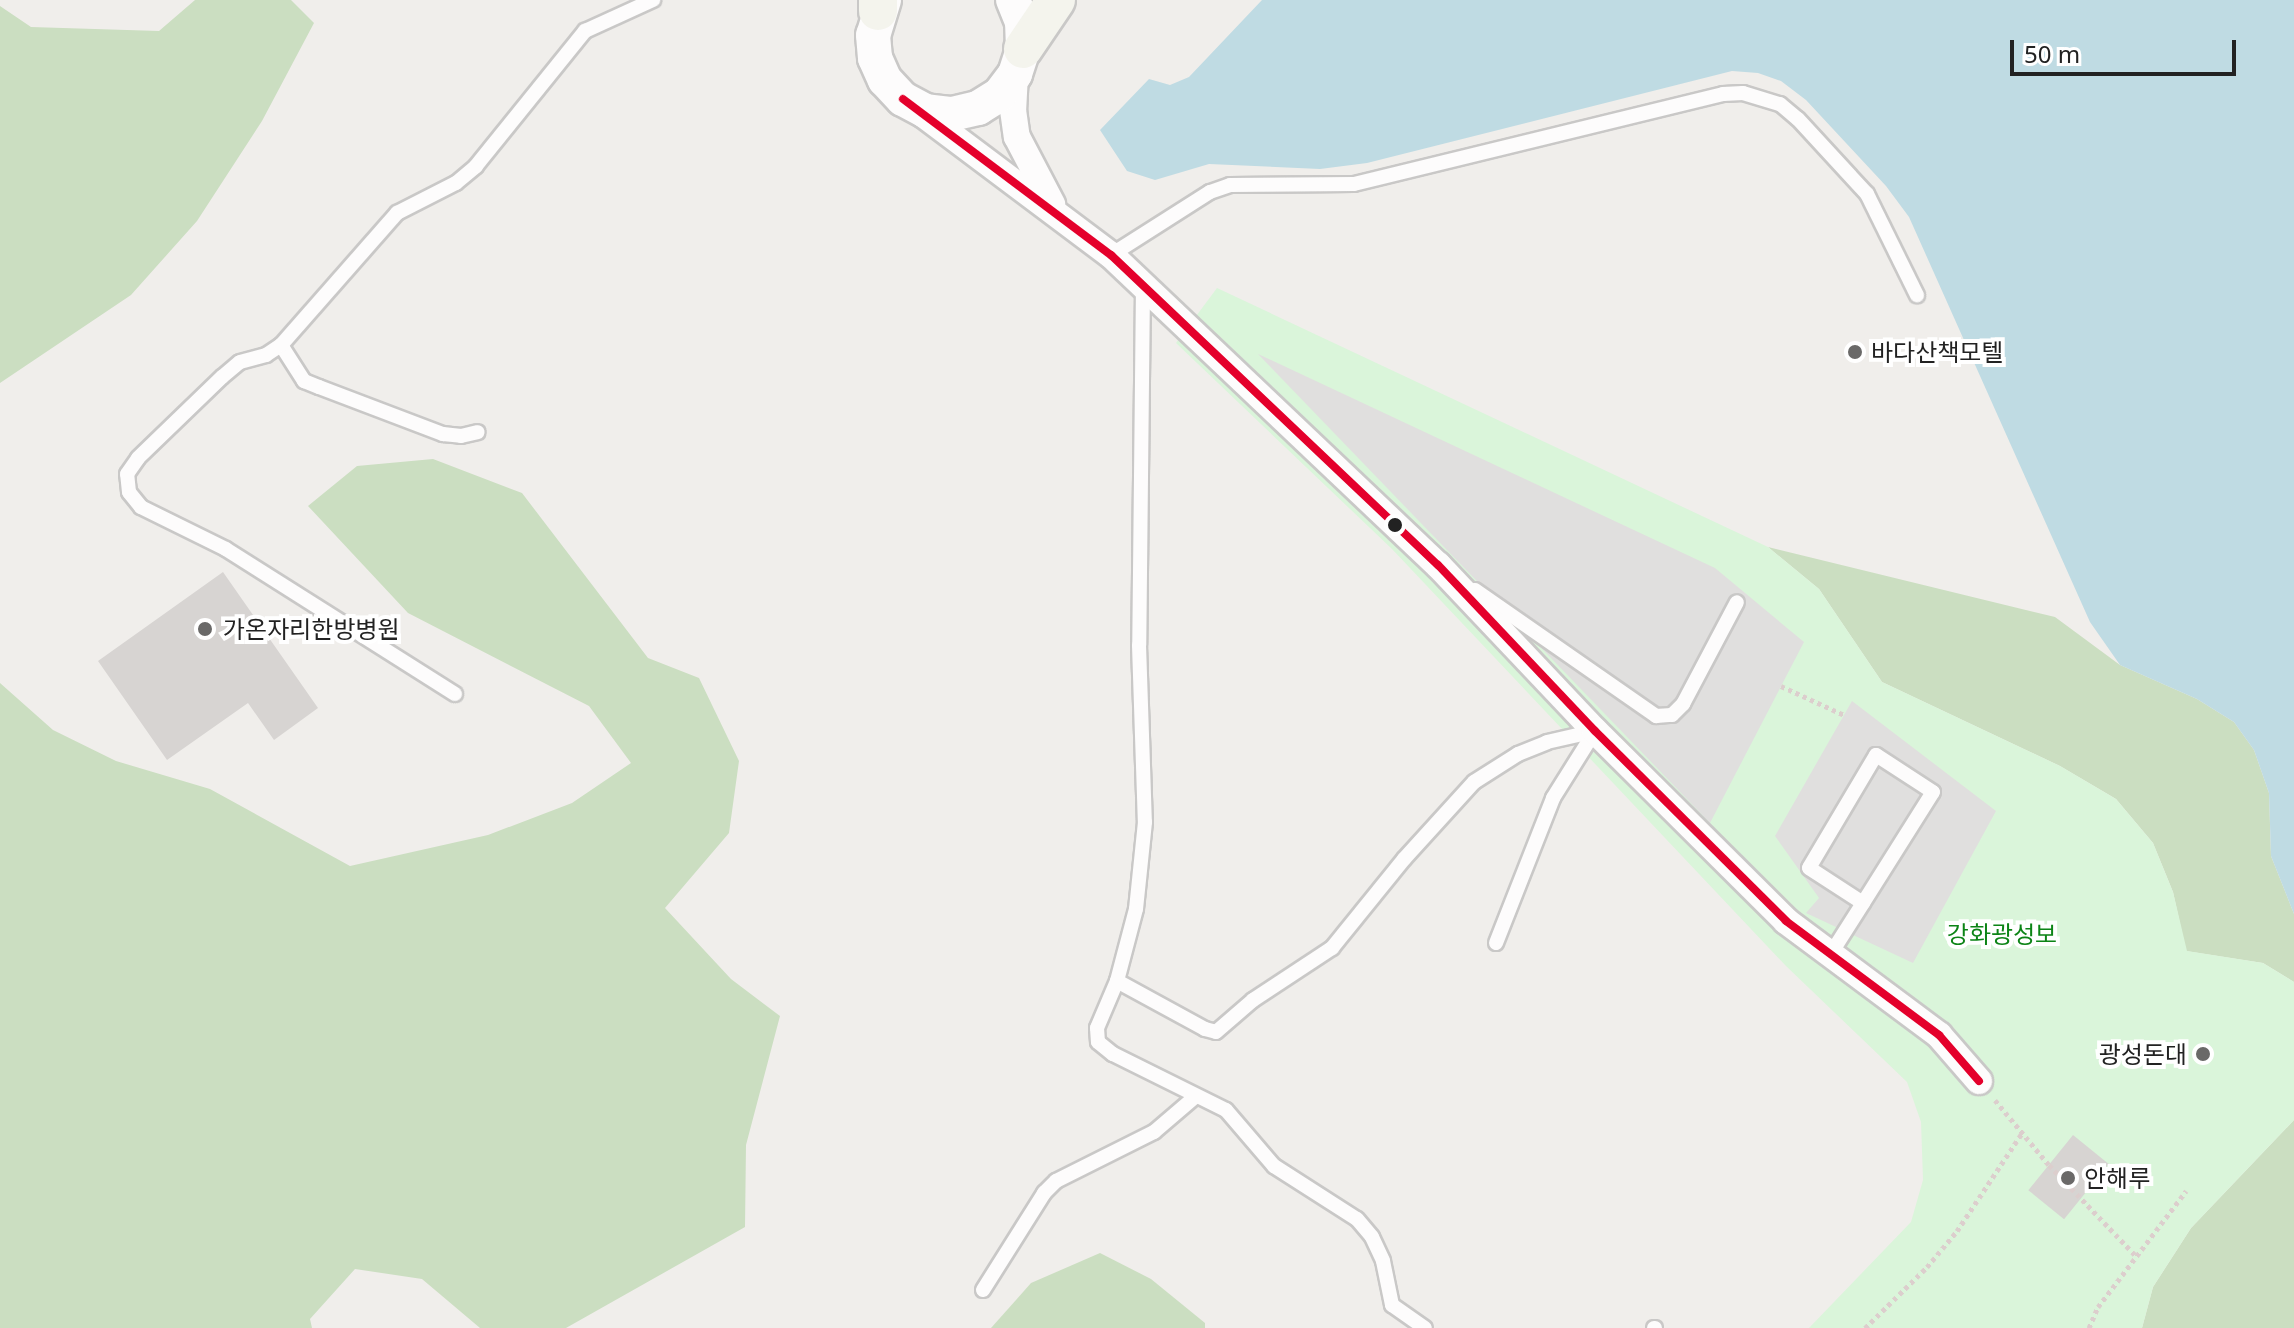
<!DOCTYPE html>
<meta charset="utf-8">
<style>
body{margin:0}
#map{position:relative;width:2294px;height:1328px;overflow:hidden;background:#f0eeeb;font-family:"Noto Sans","Noto Sans KR",sans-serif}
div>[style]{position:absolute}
.forest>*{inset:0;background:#cbdec1}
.park>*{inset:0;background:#daf5da}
.parking>*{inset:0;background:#e0dfde}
.water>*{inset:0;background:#bfdbe3}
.building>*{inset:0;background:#d7d4d2;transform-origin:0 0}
.path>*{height:5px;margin-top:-2.5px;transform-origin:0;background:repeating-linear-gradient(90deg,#dccecd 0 4px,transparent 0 8px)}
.roads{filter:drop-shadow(2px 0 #c9c8c7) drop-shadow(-2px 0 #c9c8c7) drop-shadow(0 2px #c9c8c7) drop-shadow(0 -2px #c9c8c7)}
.service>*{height:14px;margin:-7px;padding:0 7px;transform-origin:7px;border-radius:7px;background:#fdfcfc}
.minor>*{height:26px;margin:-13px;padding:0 13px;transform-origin:13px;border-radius:13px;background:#fdfcfc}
.tertiary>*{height:34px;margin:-17px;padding:0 17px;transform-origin:17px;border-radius:17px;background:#fdfcfc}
.secondary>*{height:38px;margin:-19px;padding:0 19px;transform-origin:19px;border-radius:19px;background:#f4f4ed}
.bus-1>*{height:8px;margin:-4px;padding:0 4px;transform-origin:4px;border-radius:4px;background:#e4002b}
.dots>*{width:22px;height:22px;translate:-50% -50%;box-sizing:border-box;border:4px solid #fff;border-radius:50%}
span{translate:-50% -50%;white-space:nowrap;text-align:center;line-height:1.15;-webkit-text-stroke:8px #fff;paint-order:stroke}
.poi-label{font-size:24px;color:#222}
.left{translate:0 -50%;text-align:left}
.right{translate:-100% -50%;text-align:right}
.park-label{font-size:24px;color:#0c8416}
.scale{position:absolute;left:2010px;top:40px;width:226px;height:36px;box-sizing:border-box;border:4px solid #222;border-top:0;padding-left:10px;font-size:24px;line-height:28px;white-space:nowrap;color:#222;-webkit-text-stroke:6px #fff;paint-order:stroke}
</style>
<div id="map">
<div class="forest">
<div style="clip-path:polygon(195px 0,291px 0,314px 23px,262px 121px,197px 221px,131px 295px,0 383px,0 6px,31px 27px,159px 31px)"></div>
<div style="clip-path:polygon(433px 459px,522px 493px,648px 658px,699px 678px,739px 761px,729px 833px,665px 908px,731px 979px,780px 1016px,746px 1145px,745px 1227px,566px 1328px,480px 1328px,422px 1279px,355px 1269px,310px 1319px,312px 1328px,0 1328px,0 683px,53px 730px,116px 761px,210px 789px,350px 866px,488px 835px,572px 803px,631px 763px,589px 706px,408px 613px,308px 506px,357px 466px)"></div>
<div style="clip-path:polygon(1768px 547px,2055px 617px,2120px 665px,2197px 699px,2234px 722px,2254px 750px,2269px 793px,2271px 856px,2294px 914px,2294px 982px,2263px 963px,2186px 951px,2173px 892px,2153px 843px,2116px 799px,2060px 766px,1882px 682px,1819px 589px)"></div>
<div style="clip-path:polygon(2294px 1120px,2294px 1328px,2142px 1328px,2153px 1287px,2191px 1228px)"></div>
<div style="clip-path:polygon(1100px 1253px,1151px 1279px,1205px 1323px,1205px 1328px,991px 1328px,1031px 1283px)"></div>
</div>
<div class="park">
<div style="clip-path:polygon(1217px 288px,1768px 547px,1819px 589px,1882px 682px,2060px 766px,2116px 799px,2153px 843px,2173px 892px,2187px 951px,2263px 963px,2294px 982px,2294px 1120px,2191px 1228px,2153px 1287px,2142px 1328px,1809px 1328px,1911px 1222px,1923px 1180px,1921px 1122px,1907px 1082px,1786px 966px,1392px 549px,1176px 343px)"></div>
</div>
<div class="parking">
<div style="clip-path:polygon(1258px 354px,1715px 568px,1804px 642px,1710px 823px)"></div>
<div style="clip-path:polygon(1852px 701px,1996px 811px,1913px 963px,1806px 913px,1819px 898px,1775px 836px)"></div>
</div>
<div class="water">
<div style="clip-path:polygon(1262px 0,2294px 0,2294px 914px,2271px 856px,2269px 793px,2254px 750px,2234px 722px,2197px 699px,2120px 665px,2090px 622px,1909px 217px,1886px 186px,1806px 100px,1781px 81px,1758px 73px,1732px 71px,1367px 163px,1320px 169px,1209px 164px,1155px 180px,1127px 171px,1100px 130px,1149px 79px,1170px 85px,1189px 77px)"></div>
</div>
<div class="building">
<div style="clip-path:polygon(223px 572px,318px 708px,274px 740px,248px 703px,167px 760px,98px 661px)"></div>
<div style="left:2073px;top:1135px;width:46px;height:71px;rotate:39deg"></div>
</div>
<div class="path">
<div style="left:1781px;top:686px;width:69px;rotate:24.7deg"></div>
<div style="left:1995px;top:1100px;width:85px;rotate:50.3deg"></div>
<div style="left:2049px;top:1165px;width:126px;rotate:46.3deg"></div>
<div style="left:1865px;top:1328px;width:87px;rotate:-44.5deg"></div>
<div style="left:1927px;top:1267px;width:47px;rotate:-50.2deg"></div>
<div style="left:1957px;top:1231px;width:118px;rotate:-56.4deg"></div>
<div style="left:2089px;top:1328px;width:23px;rotate:-67deg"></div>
<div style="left:2098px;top:1307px;width:146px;rotate:-52.8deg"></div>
</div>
<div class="roads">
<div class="service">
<div style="left:1111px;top:255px;width:117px;rotate:-32.5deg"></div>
<div style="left:1210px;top:192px;width:21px;rotate:-19deg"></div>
<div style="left:1230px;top:185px;width:124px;rotate:-0.5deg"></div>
<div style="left:1354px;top:184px;width:380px;rotate:-13.7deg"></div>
<div style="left:1723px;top:94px;width:20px;rotate:-3deg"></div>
<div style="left:1743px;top:93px;width:39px;rotate:17deg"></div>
<div style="left:1780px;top:104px;width:23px;rotate:40deg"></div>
<div style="left:1798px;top:119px;width:102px;rotate:47.4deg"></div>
<div style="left:1867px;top:194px;width:113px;rotate:63.7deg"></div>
<div style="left:1143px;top:286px;width:359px;rotate:90.6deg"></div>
<div style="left:1139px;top:645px;width:177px;rotate:88.1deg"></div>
<div style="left:1145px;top:822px;width:87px;rotate:95.9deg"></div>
<div style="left:1136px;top:909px;width:74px;rotate:104.8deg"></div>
<div style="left:1117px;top:981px;width:51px;rotate:113.1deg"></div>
<div style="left:1097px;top:1028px;width:14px;rotate:86deg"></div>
<div style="left:1098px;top:1042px;width:19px;rotate:39deg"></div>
<div style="left:1113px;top:1054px;width:126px;rotate:26.4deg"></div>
<div style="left:1226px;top:1110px;width:74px;rotate:49.4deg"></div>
<div style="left:1274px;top:1166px;width:98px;rotate:32.6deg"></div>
<div style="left:1357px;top:1219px;width:23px;rotate:50deg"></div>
<div style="left:1372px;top:1237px;width:26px;rotate:65deg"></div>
<div style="left:1383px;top:1261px;width:45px;rotate:78.4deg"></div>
<div style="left:1392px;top:1305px;width:40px;rotate:34.9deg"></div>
<div style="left:281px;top:345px;width:43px;rotate:57.4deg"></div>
<div style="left:304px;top:381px;width:16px;rotate:22deg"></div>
<div style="left:319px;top:387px;width:133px;rotate:20.8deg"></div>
<div style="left:443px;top:434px;width:18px;rotate:6deg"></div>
<div style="left:461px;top:436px;width:17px;rotate:-13deg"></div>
<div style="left:1475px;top:590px;width:221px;rotate:34.8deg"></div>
<div style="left:1656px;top:716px;width:16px;rotate:-4deg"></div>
<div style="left:1672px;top:715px;width:16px;rotate:-45deg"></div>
<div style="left:1683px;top:704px;width:115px;rotate:-62.1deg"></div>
<div style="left:455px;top:694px;width:271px;rotate:-147.7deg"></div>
<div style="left:226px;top:549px;width:95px;rotate:-153.7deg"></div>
<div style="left:141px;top:507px;width:19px;rotate:-129deg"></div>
<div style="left:129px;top:492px;width:18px;rotate:-96deg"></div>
<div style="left:127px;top:474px;width:19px;rotate:-55deg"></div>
<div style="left:138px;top:458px;width:117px;rotate:-44deg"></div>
<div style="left:222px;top:377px;width:23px;rotate:-40deg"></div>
<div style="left:240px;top:362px;width:27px;rotate:-15deg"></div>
<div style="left:266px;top:355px;width:18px;rotate:-34deg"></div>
<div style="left:281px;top:345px;width:176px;rotate:-48.7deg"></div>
<div style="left:397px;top:213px;width:66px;rotate:-27deg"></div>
<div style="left:456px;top:183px;width:26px;rotate:-40deg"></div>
<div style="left:476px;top:166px;width:174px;rotate:-51.1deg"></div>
<div style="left:585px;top:31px;width:75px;rotate:-24.5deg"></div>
<div style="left:1496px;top:943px;width:156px;rotate:-68.5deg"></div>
<div style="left:1553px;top:798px;width:79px;rotate:-57.9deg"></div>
<div style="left:1830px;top:955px;width:62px;rotate:-57.6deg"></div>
<div style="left:1863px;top:903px;width:131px;rotate:-57.8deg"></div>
<div style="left:1933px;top:792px;width:68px;rotate:-147deg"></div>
<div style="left:1876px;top:755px;width:131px;rotate:120.7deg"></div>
<div style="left:1809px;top:868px;width:64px;rotate:32.9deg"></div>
<div style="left:1117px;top:981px;width:100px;rotate:28.6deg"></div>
<div style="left:1205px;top:1029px;width:11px;rotate:15deg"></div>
<div style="left:1216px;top:1032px;width:49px;rotate:-40.9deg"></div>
<div style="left:1253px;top:1000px;width:95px;rotate:-33.4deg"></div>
<div style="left:1332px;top:948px;width:114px;rotate:-51deg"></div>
<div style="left:1404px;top:859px;width:104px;rotate:-47.7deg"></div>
<div style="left:1474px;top:782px;width:52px;rotate:-32.5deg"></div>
<div style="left:1518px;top:754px;width:31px;rotate:-22deg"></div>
<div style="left:1547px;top:742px;width:49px;rotate:-12.9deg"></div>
<div style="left:983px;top:1290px;width:115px;rotate:-57.8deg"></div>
<div style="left:1044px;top:1193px;width:17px;rotate:-45deg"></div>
<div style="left:1056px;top:1181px;width:110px;rotate:-26.6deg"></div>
<div style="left:1154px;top:1132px;width:55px;rotate:-40.6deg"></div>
<div style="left:1654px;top:1328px;width:1px"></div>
</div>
<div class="minor">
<div style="left:1015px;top:74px;width:36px;rotate:93deg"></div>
<div style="left:1013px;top:110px;width:27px;rotate:82deg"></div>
<div style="left:1017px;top:137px;width:76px;rotate:62.4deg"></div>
<div style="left:919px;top:111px;width:240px;rotate:36.9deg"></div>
<div style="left:1111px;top:255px;width:451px;rotate:43.5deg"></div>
<div style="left:1438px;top:565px;width:228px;rotate:46.6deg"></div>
<div style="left:1595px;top:731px;width:269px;rotate:44.8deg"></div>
<div style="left:1786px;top:921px;width:191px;rotate:36.7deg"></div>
<div style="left:1939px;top:1035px;width:61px;rotate:49deg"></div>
</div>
<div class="tertiary">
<div style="left:884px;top:0;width:37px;rotate:107deg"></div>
<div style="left:873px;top:35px;width:23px;rotate:85deg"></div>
<div style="left:875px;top:58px;width:24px;rotate:66deg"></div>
<div style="left:885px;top:80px;width:26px;rotate:47deg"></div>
<div style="left:903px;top:99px;width:26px;rotate:28deg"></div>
<div style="left:926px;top:111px;width:26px;rotate:7deg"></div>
<div style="left:952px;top:114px;width:27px;rotate:-13deg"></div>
<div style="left:978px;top:108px;width:26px;rotate:-32deg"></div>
<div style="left:1000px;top:94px;width:25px;rotate:-53deg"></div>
<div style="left:1015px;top:74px;width:26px;rotate:-72deg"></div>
<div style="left:1023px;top:49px;width:27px;rotate:-92deg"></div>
<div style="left:1022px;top:22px;width:24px;rotate:-112deg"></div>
</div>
<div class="secondary">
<div style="left:878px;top:0;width:11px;rotate:90deg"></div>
<div style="left:1023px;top:49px;width:59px;rotate:-56deg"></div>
</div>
</div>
<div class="bus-1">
<div style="left:903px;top:99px;width:260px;rotate:36.9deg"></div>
<div style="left:1111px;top:255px;width:451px;rotate:43.5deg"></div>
<div style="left:1438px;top:565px;width:228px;rotate:46.6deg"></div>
<div style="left:1595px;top:731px;width:269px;rotate:44.8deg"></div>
<div style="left:1786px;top:921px;width:191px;rotate:36.7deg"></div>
<div style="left:1939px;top:1035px;width:61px;rotate:49deg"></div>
</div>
<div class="dots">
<div style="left:1855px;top:352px;background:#6a6968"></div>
<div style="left:1395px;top:525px;background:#222"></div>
<div style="left:205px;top:629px;background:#6a6968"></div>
<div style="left:2203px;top:1054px;background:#6a6968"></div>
<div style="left:2068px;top:1178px;background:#6a6968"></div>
</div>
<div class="poi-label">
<span class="left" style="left:1871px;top:352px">바다산책모텔</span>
<span class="left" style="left:223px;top:629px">가온자리한방병원</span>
<span class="right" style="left:2187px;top:1054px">광성돈대</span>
<span class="left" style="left:2084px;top:1178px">안해루</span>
</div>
<div class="park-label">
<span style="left:2002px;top:934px">강화광성보</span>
</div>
<div class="scale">50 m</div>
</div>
